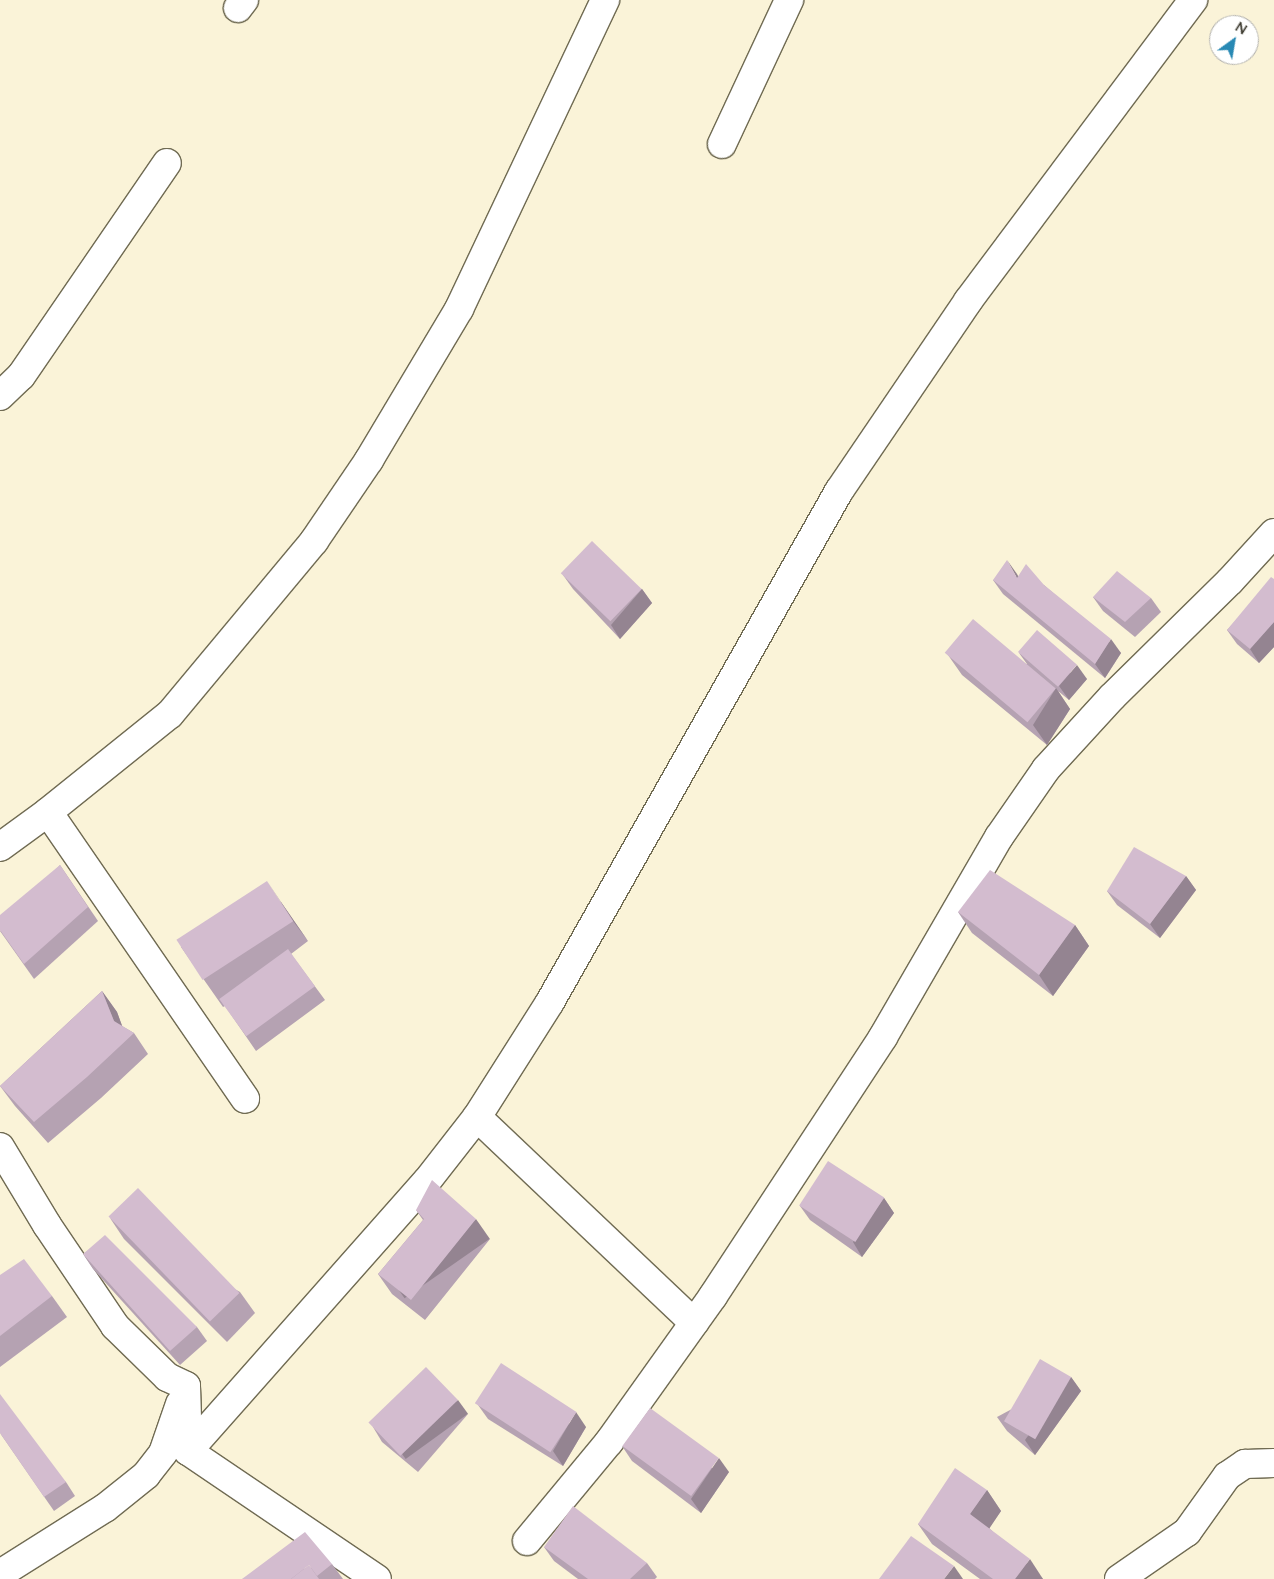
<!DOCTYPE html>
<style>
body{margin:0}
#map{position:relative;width:1274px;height:1579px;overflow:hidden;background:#faf3d8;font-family:Lato,sans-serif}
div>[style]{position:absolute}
.roads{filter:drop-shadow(1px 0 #706b53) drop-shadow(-1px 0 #706b53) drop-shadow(0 1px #706b53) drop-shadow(0 -1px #706b53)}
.minor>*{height:28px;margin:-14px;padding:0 14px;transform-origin:14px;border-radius:14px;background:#fff}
.wall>*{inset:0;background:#b5a2b2}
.shaded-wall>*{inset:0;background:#948491;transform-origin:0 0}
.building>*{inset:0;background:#d3bccf;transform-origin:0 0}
span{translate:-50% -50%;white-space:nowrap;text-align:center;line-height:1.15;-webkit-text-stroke:4px #fff;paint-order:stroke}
.north{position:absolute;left:1209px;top:15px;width:50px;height:50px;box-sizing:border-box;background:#fff;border:1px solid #b2b1ad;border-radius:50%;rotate:32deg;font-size:14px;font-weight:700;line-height:20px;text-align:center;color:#3f3d32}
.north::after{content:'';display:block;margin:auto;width:18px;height:22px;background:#2889b4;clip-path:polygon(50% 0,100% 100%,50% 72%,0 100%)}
</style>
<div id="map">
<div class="roads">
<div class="minor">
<div style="left:238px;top:8px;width:10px;rotate:-53deg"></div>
<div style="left:722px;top:144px;width:159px;rotate:-65deg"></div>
<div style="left:0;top:396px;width:29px;rotate:-44deg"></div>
<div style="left:21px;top:376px;width:258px;rotate:-55.6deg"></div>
<div style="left:48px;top:812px;width:348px;rotate:55.5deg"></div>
<div style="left:0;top:847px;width:59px;rotate:-36.1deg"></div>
<div style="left:48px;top:812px;width:156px;rotate:-38.8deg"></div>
<div style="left:170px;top:714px;width:225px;rotate:-50.2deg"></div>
<div style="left:314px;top:541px;width:98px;rotate:-55.8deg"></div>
<div style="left:369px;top:460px;width:176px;rotate:-59.2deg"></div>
<div style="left:459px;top:309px;width:342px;rotate:-64.7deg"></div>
<div style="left:477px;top:1117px;width:299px;rotate:43.5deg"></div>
<div style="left:0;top:1147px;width:91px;rotate:58.9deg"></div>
<div style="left:47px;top:1225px;width:122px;rotate:56deg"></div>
<div style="left:115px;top:1326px;width:73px;rotate:44.4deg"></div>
<div style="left:167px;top:1377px;width:21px;rotate:25deg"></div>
<div style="left:186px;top:1386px;width:65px;rotate:88.2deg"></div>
<div style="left:188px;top:1451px;width:228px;rotate:34.1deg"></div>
<div style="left:188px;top:1451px;width:361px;rotate:-48.5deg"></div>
<div style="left:427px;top:1181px;width:81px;rotate:-52deg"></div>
<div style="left:477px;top:1117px;width:136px;rotate:-57.6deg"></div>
<div style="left:550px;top:1002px;width:587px;rotate:-60.51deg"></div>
<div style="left:839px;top:491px;width:230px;rotate:-55.8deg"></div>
<div style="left:968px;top:301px;width:376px;rotate:-53.2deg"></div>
<div style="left:527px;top:1541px;width:129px;rotate:-50.4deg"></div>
<div style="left:609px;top:1442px;width:179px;rotate:-54.5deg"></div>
<div style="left:713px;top:1296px;width:310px;rotate:-56.7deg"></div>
<div style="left:883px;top:1037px;width:231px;rotate:-59.9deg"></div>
<div style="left:999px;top:837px;width:83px;rotate:-55.3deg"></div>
<div style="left:1046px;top:769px;width:98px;rotate:-47.5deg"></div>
<div style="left:1112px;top:697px;width:165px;rotate:-44.5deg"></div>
<div style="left:1230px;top:581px;width:65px;rotate:-47.5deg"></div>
<div style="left:0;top:1574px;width:124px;rotate:-32.2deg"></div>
<div style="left:105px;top:1508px;width:53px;rotate:-38.8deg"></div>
<div style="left:146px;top:1475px;width:28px;rotate:-52deg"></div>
<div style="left:163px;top:1453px;width:52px;rotate:-70.9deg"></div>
<div style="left:1119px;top:1579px;width:83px;rotate:-34.7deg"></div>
<div style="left:1187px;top:1532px;width:69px;rotate:-54.5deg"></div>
<div style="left:1227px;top:1476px;width:22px;rotate:-34deg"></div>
<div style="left:1245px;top:1464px;width:29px;rotate:-2deg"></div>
</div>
</div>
<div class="wall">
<div style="clip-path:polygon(563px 575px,642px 589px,652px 603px,620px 639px,573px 589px)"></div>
<div style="clip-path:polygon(1018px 576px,1044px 585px,1121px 653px,1105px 678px,1003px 594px,993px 580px)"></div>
<div style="clip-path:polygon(1274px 579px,1274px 647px,1259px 663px,1237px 644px,1227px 630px)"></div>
<div style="clip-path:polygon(1093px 597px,1151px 598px,1161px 612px,1135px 637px,1103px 611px)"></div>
<div style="clip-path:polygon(1019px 653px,1087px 679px,1069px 700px,1058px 691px,1070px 709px,1047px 745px,962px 675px,948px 655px,1027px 664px)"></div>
<div style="clip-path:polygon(60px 865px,98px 921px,34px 979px,0 931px)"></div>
<div style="clip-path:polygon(1186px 876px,1196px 890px,1160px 938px,1117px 905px,1107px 891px)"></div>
<div style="clip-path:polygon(281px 902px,308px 941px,291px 954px,325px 1000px,256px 1051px,225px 1006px,223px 1007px,181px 947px)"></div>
<div style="clip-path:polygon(958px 912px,1075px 925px,1089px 946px,1053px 996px,972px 933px)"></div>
<div style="clip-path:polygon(102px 991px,117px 1012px,122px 1026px,134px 1033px,148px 1054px,101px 1098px,48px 1143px,15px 1106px,0 1086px)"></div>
<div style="clip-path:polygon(884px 1198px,894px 1213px,862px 1257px,810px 1220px,800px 1206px)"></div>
<div style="clip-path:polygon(416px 1210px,490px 1239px,425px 1320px,392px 1294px,378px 1274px,423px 1220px)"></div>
<div style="clip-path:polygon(110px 1218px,240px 1292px,255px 1313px,227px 1342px,124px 1239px)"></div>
<div style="clip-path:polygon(83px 1254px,197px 1327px,207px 1341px,180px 1365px,93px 1269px)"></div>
<div style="clip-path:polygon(0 1275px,52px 1296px,67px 1317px,0 1367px)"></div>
<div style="clip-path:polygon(1071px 1377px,1081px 1391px,1035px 1455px,1007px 1431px,997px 1417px)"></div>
<div style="clip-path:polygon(478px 1405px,586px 1427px,563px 1466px,488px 1419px)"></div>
<div style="clip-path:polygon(468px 1414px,418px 1472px,382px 1442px,373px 1427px)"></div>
<div style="clip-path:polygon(0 1433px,66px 1482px,75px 1496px,54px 1511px)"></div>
<div style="clip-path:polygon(622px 1446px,729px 1472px,701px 1513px,632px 1461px)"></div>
<div style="clip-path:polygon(987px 1490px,1001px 1511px,989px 1528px,1043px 1579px,980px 1579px,932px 1544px,918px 1524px)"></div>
<div style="clip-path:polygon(544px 1547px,647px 1563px,657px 1577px,655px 1579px,578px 1579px,554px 1561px)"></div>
<div style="clip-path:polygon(332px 1564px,343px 1579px,242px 1579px)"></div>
</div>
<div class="shaded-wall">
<div style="clip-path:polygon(1007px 560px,1017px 574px,1027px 592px,1017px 578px)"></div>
<div style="clip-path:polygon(642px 589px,652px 603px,620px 639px,611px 625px)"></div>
<div style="clip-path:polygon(1274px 622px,1274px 647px,1259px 663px,1250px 649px)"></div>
<div style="clip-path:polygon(1111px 639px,1121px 653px,1105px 678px,1095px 664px)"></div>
<div style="clip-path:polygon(1077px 665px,1087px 679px,1069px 700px,1059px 686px)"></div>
<div style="clip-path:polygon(1056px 688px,1070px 709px,1047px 745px,1033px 725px)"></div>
<div style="clip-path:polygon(1186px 876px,1196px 890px,1160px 938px,1150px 924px)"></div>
<div style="clip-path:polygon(267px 881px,281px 902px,308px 941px,293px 921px)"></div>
<div style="clip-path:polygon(1075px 925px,1089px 946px,1053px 996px,1039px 975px)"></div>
<div style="clip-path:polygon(102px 991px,117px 1012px,127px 1039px,114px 1021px)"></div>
<div style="clip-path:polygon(884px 1198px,894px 1213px,862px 1257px,853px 1242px)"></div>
<div style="left:476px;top:1219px;width:24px;height:104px;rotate:55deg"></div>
<div style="clip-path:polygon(1071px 1377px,1081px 1391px,1035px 1455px,1025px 1440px)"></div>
<div style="left:458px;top:1400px;width:17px;height:77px;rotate:54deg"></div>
<div style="clip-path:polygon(576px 1412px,586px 1427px,563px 1466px,553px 1451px)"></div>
<div style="clip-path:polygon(719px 1458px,729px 1472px,701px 1513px,691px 1499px)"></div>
<div style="clip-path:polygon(987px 1490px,1001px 1511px,985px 1535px,970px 1514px)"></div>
<div style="clip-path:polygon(1030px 1559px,1043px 1579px,1015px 1579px)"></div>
<div style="clip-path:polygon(954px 1566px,963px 1579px,944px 1579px)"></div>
</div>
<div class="building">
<div style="left:592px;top:541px;width:69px;height:45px;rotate:44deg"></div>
<div style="clip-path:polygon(1007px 560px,1017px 578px,1026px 564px,1044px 585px,1111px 639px,1095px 664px,993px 580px)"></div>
<div style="clip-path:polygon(1117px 571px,1151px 598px,1125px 622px,1093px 597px)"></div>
<div style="clip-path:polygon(1271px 577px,1274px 579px,1274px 622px,1250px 649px,1227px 630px)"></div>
<div style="left:973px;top:619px;width:108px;height:44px;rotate:40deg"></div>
<div style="left:1037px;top:630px;width:53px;height:29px;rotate:41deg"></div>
<div style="clip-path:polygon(1134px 847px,1186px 876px,1150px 924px,1107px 891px)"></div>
<div style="clip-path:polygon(60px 865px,88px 907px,24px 964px,0 930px,0 915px)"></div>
<div style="clip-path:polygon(990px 870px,1075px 925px,1039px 975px,958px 912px)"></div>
<div style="left:267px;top:881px;width:48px;height:108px;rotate:57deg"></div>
<div style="left:288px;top:949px;width:46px;height:85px;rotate:54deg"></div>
<div style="clip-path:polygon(102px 991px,114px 1021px,134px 1033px,87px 1077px,34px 1122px,0 1086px)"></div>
<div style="left:828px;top:1161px;width:67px;height:53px;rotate:33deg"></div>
<div style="clip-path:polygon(432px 1180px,476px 1219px,411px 1300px,378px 1274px,424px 1219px,416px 1210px)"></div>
<div style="left:138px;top:1188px;width:146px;height:41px;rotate:46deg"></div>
<div style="clip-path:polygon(105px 1235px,197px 1327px,170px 1351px,83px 1254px)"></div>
<div style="clip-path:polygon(24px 1259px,52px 1296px,0 1336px,0 1275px)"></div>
<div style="left:1040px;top:1359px;width:36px;height:72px;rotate:30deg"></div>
<div style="left:501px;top:1363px;width:90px;height:48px;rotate:33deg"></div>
<div style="left:426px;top:1367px;width:46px;height:80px;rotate:46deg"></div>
<div style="clip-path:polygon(0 1394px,66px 1482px,44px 1497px,0 1433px)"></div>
<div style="left:650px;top:1408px;width:85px;height:47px;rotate:36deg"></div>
<div style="clip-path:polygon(955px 1468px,987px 1490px,970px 1514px,1030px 1559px,1015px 1579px,993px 1579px,918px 1524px)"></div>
<div style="clip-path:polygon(573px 1506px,647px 1563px,630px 1579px,588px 1579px,544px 1547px)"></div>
<div style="clip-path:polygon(305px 1532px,332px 1564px,317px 1576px,309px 1565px,291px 1579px,242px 1579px)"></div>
<div style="clip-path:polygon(911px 1536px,954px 1566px,944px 1579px,879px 1579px)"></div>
<div style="clip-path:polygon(309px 1565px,319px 1579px,291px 1579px)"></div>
</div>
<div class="north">N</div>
</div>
